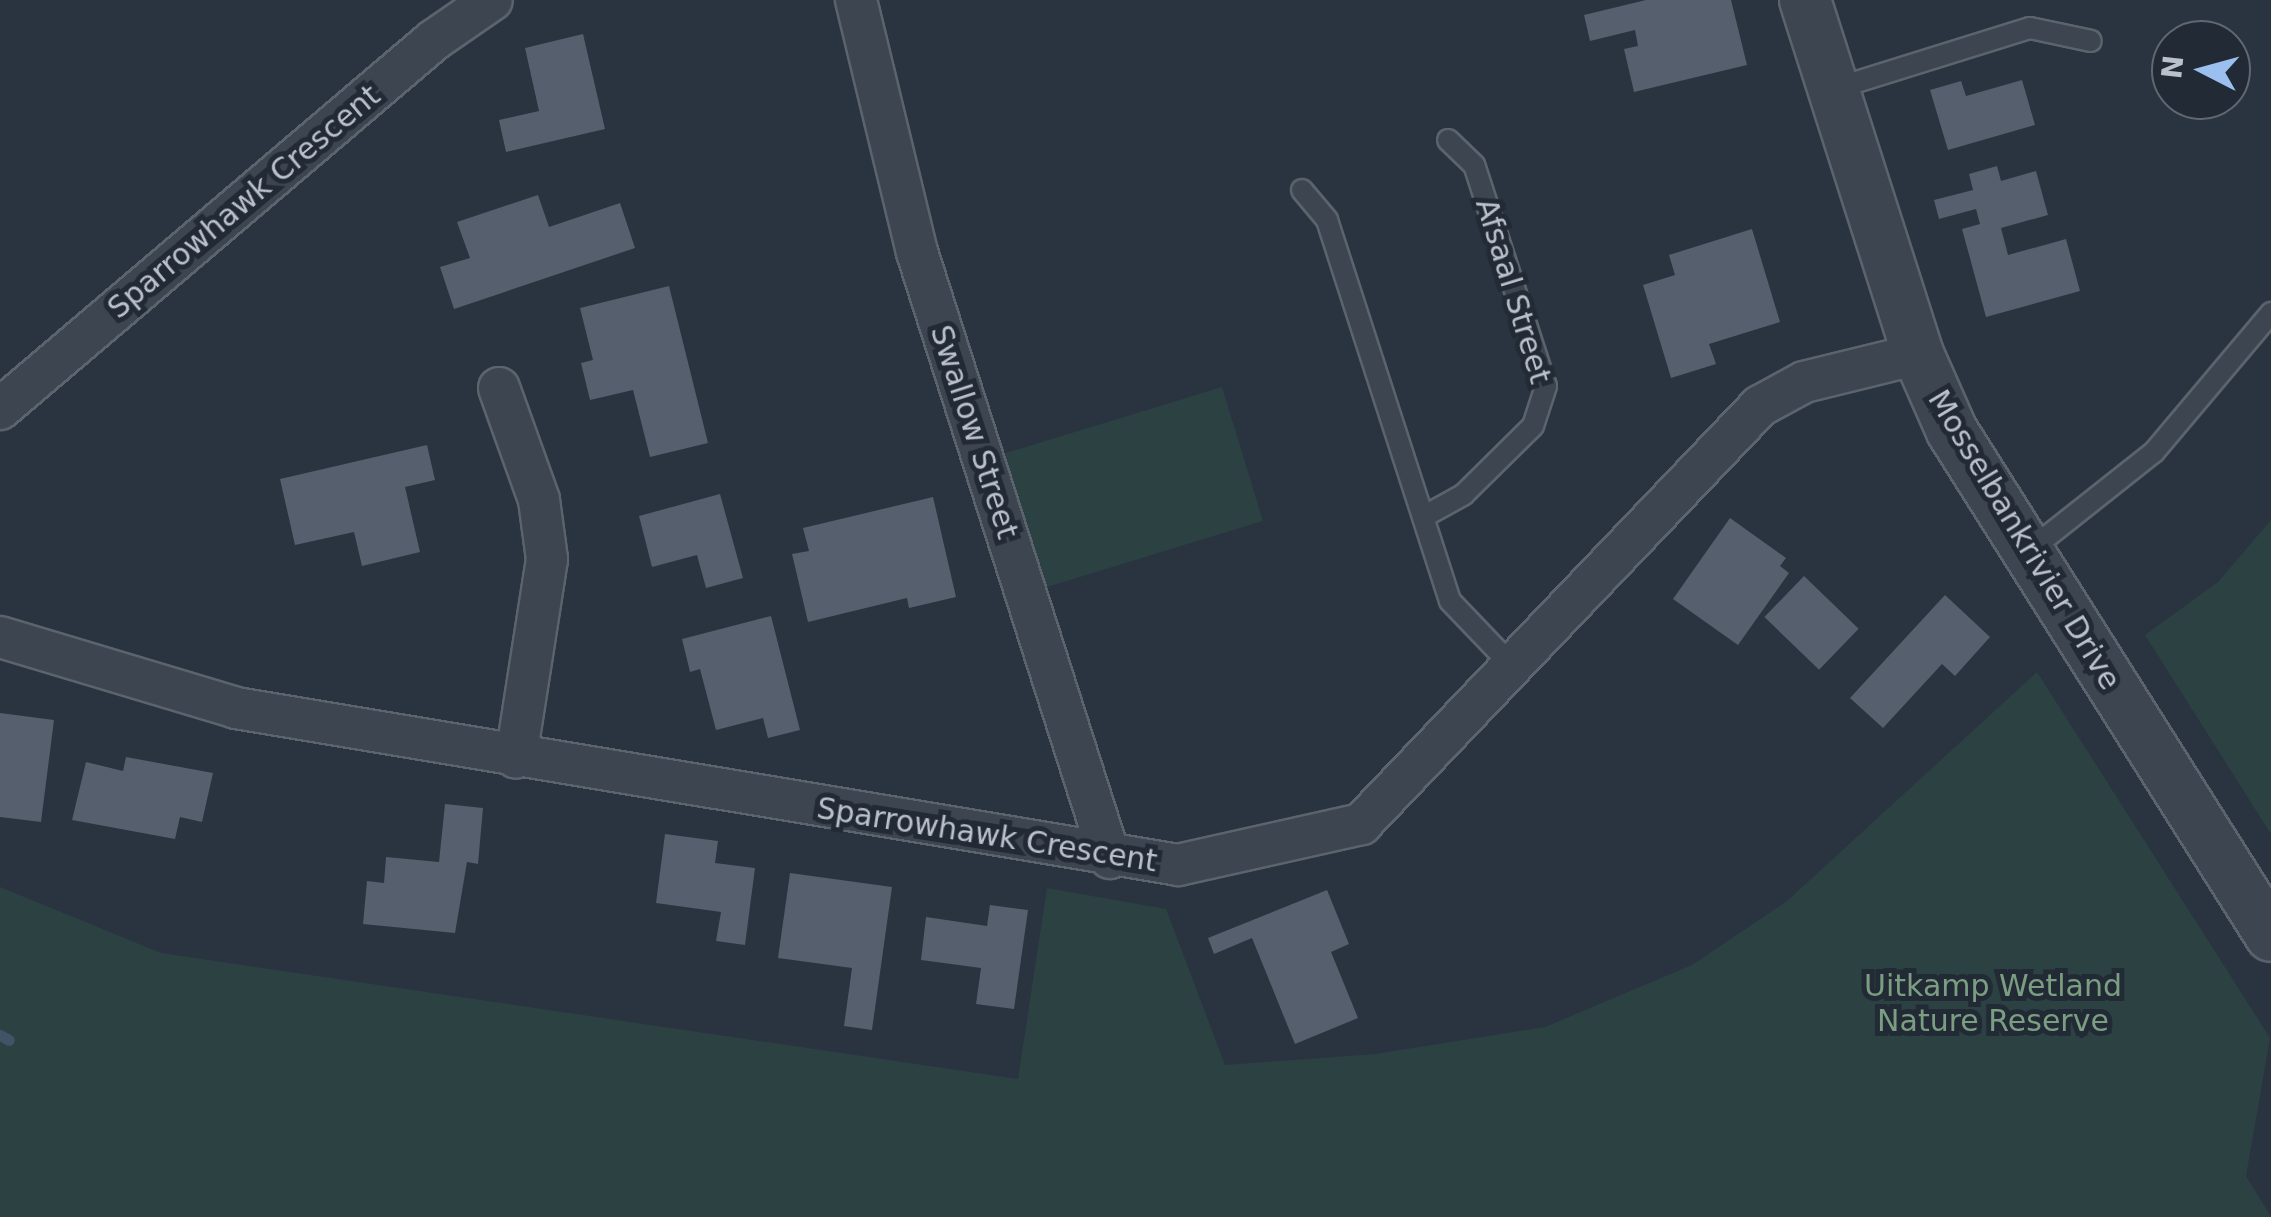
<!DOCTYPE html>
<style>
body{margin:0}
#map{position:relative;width:2271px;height:1217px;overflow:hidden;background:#293440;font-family:"DejaVu Sans",sans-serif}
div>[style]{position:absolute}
.green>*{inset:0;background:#2c4142;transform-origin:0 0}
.stream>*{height:11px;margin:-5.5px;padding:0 5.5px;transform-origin:5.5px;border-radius:5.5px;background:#415367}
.building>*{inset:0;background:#555f6d;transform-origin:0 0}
.roads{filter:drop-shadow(2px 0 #5b646d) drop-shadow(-2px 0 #5b646d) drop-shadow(0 2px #5b646d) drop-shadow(0 -2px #5b646d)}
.service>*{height:20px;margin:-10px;padding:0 10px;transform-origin:10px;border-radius:10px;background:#3d4650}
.minor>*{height:40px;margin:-20px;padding:0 20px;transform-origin:20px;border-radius:20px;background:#3d4650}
.tertiary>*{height:50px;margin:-25px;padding:0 25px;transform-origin:25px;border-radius:25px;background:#3d4650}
span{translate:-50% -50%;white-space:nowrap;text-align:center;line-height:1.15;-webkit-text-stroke:10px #222b35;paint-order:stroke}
.street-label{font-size:30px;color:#bac1ca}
.park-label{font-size:30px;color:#7b9e82}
.north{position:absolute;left:2151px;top:20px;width:100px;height:100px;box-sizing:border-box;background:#222b35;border:2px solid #5f6771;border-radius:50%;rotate:276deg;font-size:28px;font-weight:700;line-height:40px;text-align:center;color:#bac1ca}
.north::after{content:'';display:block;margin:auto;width:35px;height:45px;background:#9bbfef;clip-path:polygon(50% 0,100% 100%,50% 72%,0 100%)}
</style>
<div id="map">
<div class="green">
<div style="left:1222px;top:387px;width:140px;height:232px;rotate:73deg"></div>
<div style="clip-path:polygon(2271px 520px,2271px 834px,2145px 635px,2218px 582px)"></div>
<div style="clip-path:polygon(2037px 672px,2270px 1038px,2246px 1176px,2271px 1217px,0 1217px,0 887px,161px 953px,1018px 1079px,1047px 888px,1166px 909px,1225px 1065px,1375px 1054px,1545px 1027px,1692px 965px,1787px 901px)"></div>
</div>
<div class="stream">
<div style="left:0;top:1035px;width:10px;rotate:29deg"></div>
</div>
<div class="building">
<div style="clip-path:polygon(1646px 0,1731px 0,1747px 65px,1634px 92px,1624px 49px,1638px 46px,1635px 30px,1590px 41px,1584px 15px)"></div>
<div style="clip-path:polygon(583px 34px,605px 129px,506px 152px,499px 120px,539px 111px,525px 48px)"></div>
<div style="clip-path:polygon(2022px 80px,2035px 125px,1948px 150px,1930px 90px,1961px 81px,1966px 96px)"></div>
<div style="clip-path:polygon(1997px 166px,2001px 181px,2036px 171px,2048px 215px,2001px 228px,2008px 255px,2066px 239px,2080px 291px,1986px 317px,1962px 229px,1980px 224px,1976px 209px,1939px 219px,1934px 200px,1973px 190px,1969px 174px)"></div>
<div style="clip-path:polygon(538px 195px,549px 227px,620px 203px,635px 248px,454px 309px,440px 267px,470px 258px,457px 222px)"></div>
<div style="clip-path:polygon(1752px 229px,1780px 322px,1709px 344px,1716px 364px,1671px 378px,1643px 285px,1675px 275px,1669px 255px)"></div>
<div style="clip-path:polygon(669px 286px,708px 443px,650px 457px,633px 390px,590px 400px,581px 363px,593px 360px,580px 308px)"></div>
<div style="clip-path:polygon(427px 445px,435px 480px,405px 487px,420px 552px,362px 566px,354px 532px,295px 545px,280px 479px)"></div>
<div style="clip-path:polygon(720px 494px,743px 578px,706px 588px,697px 555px,652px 567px,639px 516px)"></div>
<div style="clip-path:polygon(933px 497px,956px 597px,909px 608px,907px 598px,808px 622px,792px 554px,809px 551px,803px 528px)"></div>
<div style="clip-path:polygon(1730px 518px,1786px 558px,1780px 566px,1789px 573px,1738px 645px,1673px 599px)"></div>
<div style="left:1804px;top:576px;width:76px;height:57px;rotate:44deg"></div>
<div style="clip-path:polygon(1945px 595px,1990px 637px,1955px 676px,1942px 664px,1883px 728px,1850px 698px)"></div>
<div style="clip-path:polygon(771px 616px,800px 730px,768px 738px,763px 718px,716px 730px,700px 669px,690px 672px,682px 639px)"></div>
<div style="clip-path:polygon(0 713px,54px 720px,41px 822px,0 817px)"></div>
<div style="clip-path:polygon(126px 757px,213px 773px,202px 822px,180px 817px,175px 839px,72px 820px,86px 762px,123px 771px)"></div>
<div style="clip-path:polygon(445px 804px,483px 808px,478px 864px,467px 862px,455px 933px,363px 924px,367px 881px,384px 883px,386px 857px,439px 862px)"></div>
<div style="clip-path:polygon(665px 834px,718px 841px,715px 863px,755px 868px,745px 945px,716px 941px,721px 912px,656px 903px)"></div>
<div style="clip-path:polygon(790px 873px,892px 887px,872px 1030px,844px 1026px,852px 968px,778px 958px)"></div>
<div style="clip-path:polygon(1327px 890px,1349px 944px,1331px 952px,1358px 1018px,1295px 1044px,1252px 938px,1214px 954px,1208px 938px)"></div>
<div style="clip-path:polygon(990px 905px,1028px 910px,1014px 1009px,976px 1004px,981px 968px,921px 960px,926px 917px,987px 926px)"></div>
</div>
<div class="roads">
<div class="service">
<div style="left:1834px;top:89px;width:205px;rotate:-17.3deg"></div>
<div style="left:2030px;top:28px;width:62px;rotate:12deg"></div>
<div style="left:1302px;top:190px;width:39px;rotate:50deg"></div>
<div style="left:1327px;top:220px;width:400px;rotate:72.1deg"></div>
<div style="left:1450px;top:601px;width:93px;rotate:46.3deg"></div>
<div style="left:1423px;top:517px;width:46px;rotate:-28.8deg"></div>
<div style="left:1463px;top:495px;width:98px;rotate:-44.6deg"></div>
<div style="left:1533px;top:426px;width:42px;rotate:-72deg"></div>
<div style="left:1546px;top:386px;width:232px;rotate:-108deg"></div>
<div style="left:1474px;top:165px;width:36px;rotate:-136deg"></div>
<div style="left:2029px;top:551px;width:159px;rotate:-38.4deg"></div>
<div style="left:2154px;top:452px;width:182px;rotate:-49.9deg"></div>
</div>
<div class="minor">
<div style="left:856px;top:0;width:259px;rotate:76.4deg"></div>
<div style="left:917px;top:252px;width:636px;rotate:72.33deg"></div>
<div style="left:499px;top:388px;width:119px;rotate:70.3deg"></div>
<div style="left:539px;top:500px;width:60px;rotate:82.3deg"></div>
<div style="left:547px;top:559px;width:201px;rotate:98.9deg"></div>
<div style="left:0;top:409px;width:570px;rotate:-40.37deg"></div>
<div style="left:434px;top:40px;width:70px;rotate:-34.6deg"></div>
<div style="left:0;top:637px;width:246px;rotate:16.7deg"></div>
<div style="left:236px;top:708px;width:955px;rotate:9.46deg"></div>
<div style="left:1178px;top:865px;width:188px;rotate:-12.6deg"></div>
<div style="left:1361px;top:824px;width:578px;rotate:-46.33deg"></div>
<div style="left:1760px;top:406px;width:50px;rotate:-28.6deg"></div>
<div style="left:1804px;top:382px;width:117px;rotate:-13.8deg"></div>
</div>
<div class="tertiary">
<div style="left:1805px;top:0;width:372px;rotate:72.3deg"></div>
<div style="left:1918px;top:354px;width:84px;rotate:66.2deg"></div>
<div style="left:1952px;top:431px;width:597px;rotate:57.72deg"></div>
</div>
</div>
<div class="street-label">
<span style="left:244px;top:202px;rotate:-40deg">Sparrowhawk Crescent</span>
<span style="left:1513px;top:291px;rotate:73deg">Afsaal Street</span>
<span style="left:974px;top:432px;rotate:72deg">Swallow Street</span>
<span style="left:2024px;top:540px;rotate:59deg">Mosselbankrivier Drive</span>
<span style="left:987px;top:835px;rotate:9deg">Sparrowhawk Crescent</span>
</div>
<div class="park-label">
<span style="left:1993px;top:1003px">Uitkamp Wetland<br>Nature Reserve</span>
</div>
<div class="north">N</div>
</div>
